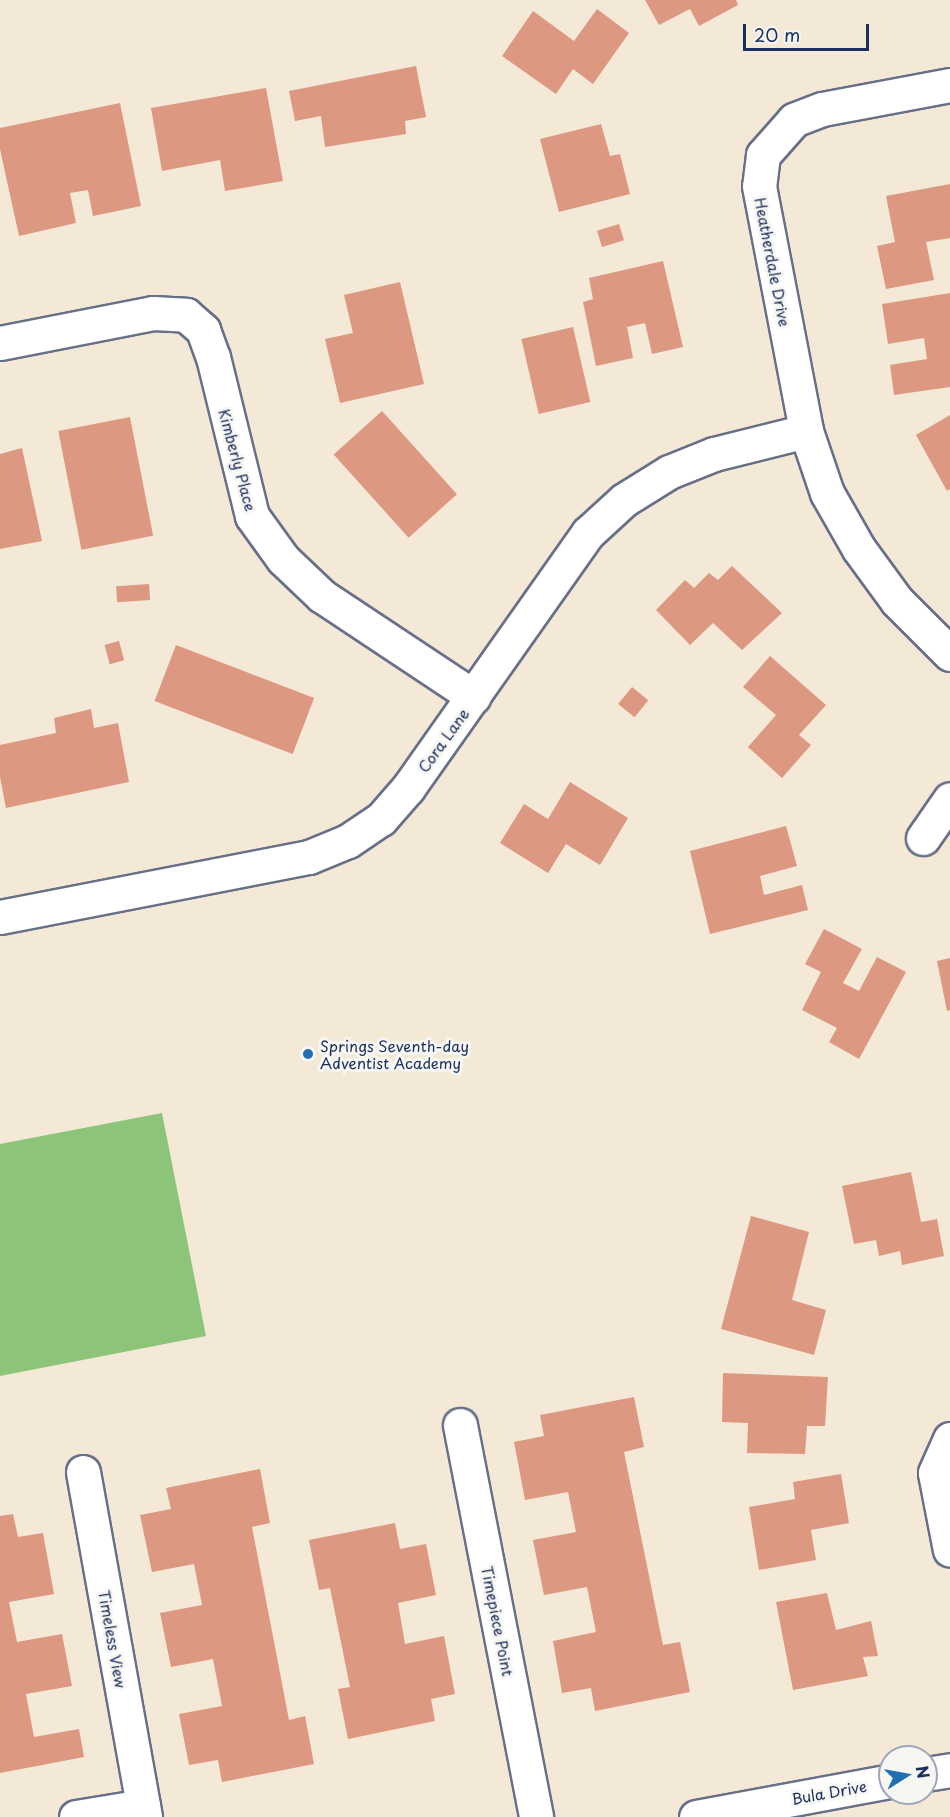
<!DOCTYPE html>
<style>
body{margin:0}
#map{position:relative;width:950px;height:1817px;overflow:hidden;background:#f4e8d7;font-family:"Playpen Sans",sans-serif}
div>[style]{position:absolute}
.green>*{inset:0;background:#8cc579}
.building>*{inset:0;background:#dd9881;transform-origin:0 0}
.roads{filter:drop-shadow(2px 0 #677088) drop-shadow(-2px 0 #677088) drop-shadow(0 2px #677088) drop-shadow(0 -2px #677088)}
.street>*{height:33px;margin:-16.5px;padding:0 16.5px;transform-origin:16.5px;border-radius:16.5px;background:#fff}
.dots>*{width:16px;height:16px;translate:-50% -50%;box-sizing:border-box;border:3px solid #f6f6f2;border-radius:50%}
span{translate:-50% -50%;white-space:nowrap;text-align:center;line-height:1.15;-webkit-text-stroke:6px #f6f6f2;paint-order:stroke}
.street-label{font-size:15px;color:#1b2f5e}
.poi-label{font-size:15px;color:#1b2f5e}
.left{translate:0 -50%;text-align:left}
.north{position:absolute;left:878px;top:1745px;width:60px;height:60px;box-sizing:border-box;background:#f6f6f2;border:2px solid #9ea6b7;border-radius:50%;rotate:79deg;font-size:16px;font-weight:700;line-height:24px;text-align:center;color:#1b2f5e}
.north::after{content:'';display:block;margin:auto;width:21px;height:27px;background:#1f6fb2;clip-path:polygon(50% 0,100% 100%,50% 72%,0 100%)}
.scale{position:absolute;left:743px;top:24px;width:126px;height:27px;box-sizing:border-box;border:3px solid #1b2f5e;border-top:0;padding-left:8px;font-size:18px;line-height:21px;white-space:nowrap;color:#1b2f5e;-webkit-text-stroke:4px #f6f6f2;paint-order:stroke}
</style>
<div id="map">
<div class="green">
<div style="clip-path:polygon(162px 1113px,206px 1336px,0 1376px,0 1144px)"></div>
</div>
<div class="building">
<div style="clip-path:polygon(645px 0,736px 0,738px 5px,699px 26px,690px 9px,659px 25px)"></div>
<div style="clip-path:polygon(597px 9px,629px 33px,593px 84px,573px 69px,556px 94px,502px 56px,533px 11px,574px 41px)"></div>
<div style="clip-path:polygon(416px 66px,426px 117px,405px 121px,406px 134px,325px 147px,321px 116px,295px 121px,289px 91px)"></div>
<div style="clip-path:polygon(266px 88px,283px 181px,225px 191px,220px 160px,162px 171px,151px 108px)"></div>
<div style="clip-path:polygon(120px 103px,141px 206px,93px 216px,88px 190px,70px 193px,76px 223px,19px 236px,0 149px,0 128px)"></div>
<div style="clip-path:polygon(601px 124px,610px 156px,620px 154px,630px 194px,559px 212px,540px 139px)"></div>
<div style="clip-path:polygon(950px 184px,950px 238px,926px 242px,934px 280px,886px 289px,877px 246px,895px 242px,886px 196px)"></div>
<div style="left:619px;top:224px;width:17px;height:23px;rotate:73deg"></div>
<div style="clip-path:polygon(663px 261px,683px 347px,652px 354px,645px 323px,627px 327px,633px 358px,596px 366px,583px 302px,593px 299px,589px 278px)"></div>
<div style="clip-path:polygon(400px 282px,424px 384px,340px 403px,325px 339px,353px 333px,344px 295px)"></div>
<div style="clip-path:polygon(950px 293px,950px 387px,894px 395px,890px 365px,927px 359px,924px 338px,888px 344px,882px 304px)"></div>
<div style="left:573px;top:327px;width:77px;height:53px;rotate:77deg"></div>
<div style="left:382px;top:411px;width:112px;height:65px;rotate:48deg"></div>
<div style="clip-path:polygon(950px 415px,950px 489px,947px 491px,916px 435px)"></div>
<div style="left:130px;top:417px;width:121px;height:73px;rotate:79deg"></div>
<div style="clip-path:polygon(22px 448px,42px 541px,0 549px,0 454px)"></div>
<div style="clip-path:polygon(732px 566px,782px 613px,742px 650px,713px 623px,690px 645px,656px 610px,685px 580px,694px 588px,709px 573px,718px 580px)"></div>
<div style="left:149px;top:584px;width:16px;height:33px;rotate:86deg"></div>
<div style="left:119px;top:641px;width:20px;height:15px;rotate:75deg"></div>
<div style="left:176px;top:645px;width:148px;height:60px;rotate:21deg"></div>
<div style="clip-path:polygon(770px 656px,826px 705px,799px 735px,811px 745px,782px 778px,748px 747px,776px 715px,743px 687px)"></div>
<div style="left:632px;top:687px;width:21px;height:22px;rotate:39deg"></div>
<div style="clip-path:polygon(91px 709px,94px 728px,118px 723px,129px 782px,6px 808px,0 777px,0 745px,56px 733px,54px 718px)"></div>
<div style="clip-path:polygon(570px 782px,628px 818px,600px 865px,566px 844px,548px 873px,500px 843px,524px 804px,548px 819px)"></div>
<div style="clip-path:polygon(786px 826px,797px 866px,760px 876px,764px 895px,802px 885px,808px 910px,710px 934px,690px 851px)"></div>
<div style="clip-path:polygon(824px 929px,862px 949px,843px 983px,859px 991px,877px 957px,906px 972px,859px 1059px,829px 1042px,837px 1028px,802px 1010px,821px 972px,805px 964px)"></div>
<div style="clip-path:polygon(950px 958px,950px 1010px,947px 1011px,937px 961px)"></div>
<div style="clip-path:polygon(911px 1172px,921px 1222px,937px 1219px,944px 1256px,902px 1265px,900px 1251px,879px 1256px,876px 1240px,854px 1244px,842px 1186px)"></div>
<div style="clip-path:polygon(751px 1216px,809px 1232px,792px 1300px,826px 1310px,814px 1355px,721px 1329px)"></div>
<div style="clip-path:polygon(723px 1373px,828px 1377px,825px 1426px,807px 1426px,805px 1454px,747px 1453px,748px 1423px,722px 1422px)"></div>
<div style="clip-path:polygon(634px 1397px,644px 1447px,624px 1452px,663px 1645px,680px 1642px,690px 1692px,595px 1711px,591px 1688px,562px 1693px,553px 1641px,596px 1632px,587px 1587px,544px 1595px,533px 1540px,576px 1532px,568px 1492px,525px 1500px,514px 1442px,544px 1436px,540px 1415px)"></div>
<div style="clip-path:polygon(260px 1469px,270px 1523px,252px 1527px,289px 1720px,305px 1716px,314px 1764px,222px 1782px,218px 1760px,189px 1765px,179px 1714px,222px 1706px,213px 1659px,171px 1667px,160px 1613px,202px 1605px,194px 1564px,152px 1572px,140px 1515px,171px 1509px,166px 1488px)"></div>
<div style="clip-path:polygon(841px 1474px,849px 1523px,811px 1530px,816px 1560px,759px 1570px,749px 1507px,795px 1499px,793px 1482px)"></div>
<div style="clip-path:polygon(13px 1514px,18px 1537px,43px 1533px,54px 1594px,9px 1602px,17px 1642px,62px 1634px,72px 1686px,26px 1694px,34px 1737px,79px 1729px,84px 1757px,0 1773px,0 1516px)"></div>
<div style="clip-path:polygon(395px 1523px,400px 1549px,426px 1544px,436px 1595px,398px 1603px,405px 1644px,444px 1636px,455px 1694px,431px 1699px,435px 1721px,348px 1739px,338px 1689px,350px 1687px,330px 1588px,319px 1590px,309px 1540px)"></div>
<div style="clip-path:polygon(827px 1593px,836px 1630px,871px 1621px,878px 1656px,863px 1657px,868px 1676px,793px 1690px,776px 1602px)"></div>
</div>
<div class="roads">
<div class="street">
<div style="left:950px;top:85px;width:130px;rotate:169.4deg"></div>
<div style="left:822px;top:109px;width:30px;rotate:159deg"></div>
<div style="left:794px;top:120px;width:47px;rotate:131.5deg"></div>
<div style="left:763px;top:155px;width:31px;rotate:97deg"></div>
<div style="left:759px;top:186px;width:249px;rotate:79.1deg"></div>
<div style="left:806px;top:431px;width:65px;rotate:71.3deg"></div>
<div style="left:827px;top:493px;width:64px;rotate:60.3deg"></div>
<div style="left:859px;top:549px;width:64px;rotate:53.8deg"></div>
<div style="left:897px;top:601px;width:75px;rotate:45deg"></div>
<div style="left:0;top:343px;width:156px;rotate:-11.1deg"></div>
<div style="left:153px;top:313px;width:33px;rotate:3deg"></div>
<div style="left:186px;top:315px;width:23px;rotate:41deg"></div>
<div style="left:203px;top:330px;width:29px;rotate:70deg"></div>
<div style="left:213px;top:357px;width:164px;rotate:76.2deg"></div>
<div style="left:252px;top:516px;width:53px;rotate:54.2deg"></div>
<div style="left:283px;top:559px;width:54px;rotate:43.5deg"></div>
<div style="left:322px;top:596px;width:182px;rotate:33.6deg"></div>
<div style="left:923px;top:838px;width:47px;rotate:-55.3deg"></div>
<div style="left:0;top:917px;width:315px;rotate:-11deg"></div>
<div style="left:309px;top:857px;width:42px;rotate:-22.3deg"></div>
<div style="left:348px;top:841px;width:40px;rotate:-34deg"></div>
<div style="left:381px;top:819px;width:41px;rotate:-48.9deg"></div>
<div style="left:408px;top:788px;width:312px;rotate:-54.8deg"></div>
<div style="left:588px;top:533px;width:49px;rotate:-42.5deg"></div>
<div style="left:624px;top:500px;width:53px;rotate:-31.9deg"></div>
<div style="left:669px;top:472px;width:48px;rotate:-21.8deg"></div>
<div style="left:714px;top:454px;width:95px;rotate:-14deg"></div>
<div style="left:460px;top:1425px;width:399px;rotate:79deg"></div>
<div style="left:950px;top:1439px;width:37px;rotate:114deg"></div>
<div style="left:935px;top:1473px;width:78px;rotate:79deg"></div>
<div style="left:83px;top:1472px;width:351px;rotate:79.8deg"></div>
<div style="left:926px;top:1774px;width:24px;rotate:-9deg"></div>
<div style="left:76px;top:1817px;width:68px;rotate:-9.3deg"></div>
<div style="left:696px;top:1817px;width:197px;rotate:-10.5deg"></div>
</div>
</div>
<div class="dots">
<div style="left:308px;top:1054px;background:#1f6fb2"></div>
</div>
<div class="street-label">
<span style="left:773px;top:262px;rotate:79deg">Heatherdale Drive</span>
<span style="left:238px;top:460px;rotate:75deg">Kimberly Place</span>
<span style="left:443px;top:740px;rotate:-54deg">Cora Lane</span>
<span style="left:498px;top:1621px;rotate:79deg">Timepiece Point</span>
<span style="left:113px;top:1639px;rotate:80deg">Timeless View</span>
<span style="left:829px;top:1792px;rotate:-10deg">Bula Drive</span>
</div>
<div class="poi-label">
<span class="left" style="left:320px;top:1054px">Springs Seventh-day<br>Adventist Academy</span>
</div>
<div class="north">N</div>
<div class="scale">20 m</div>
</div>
